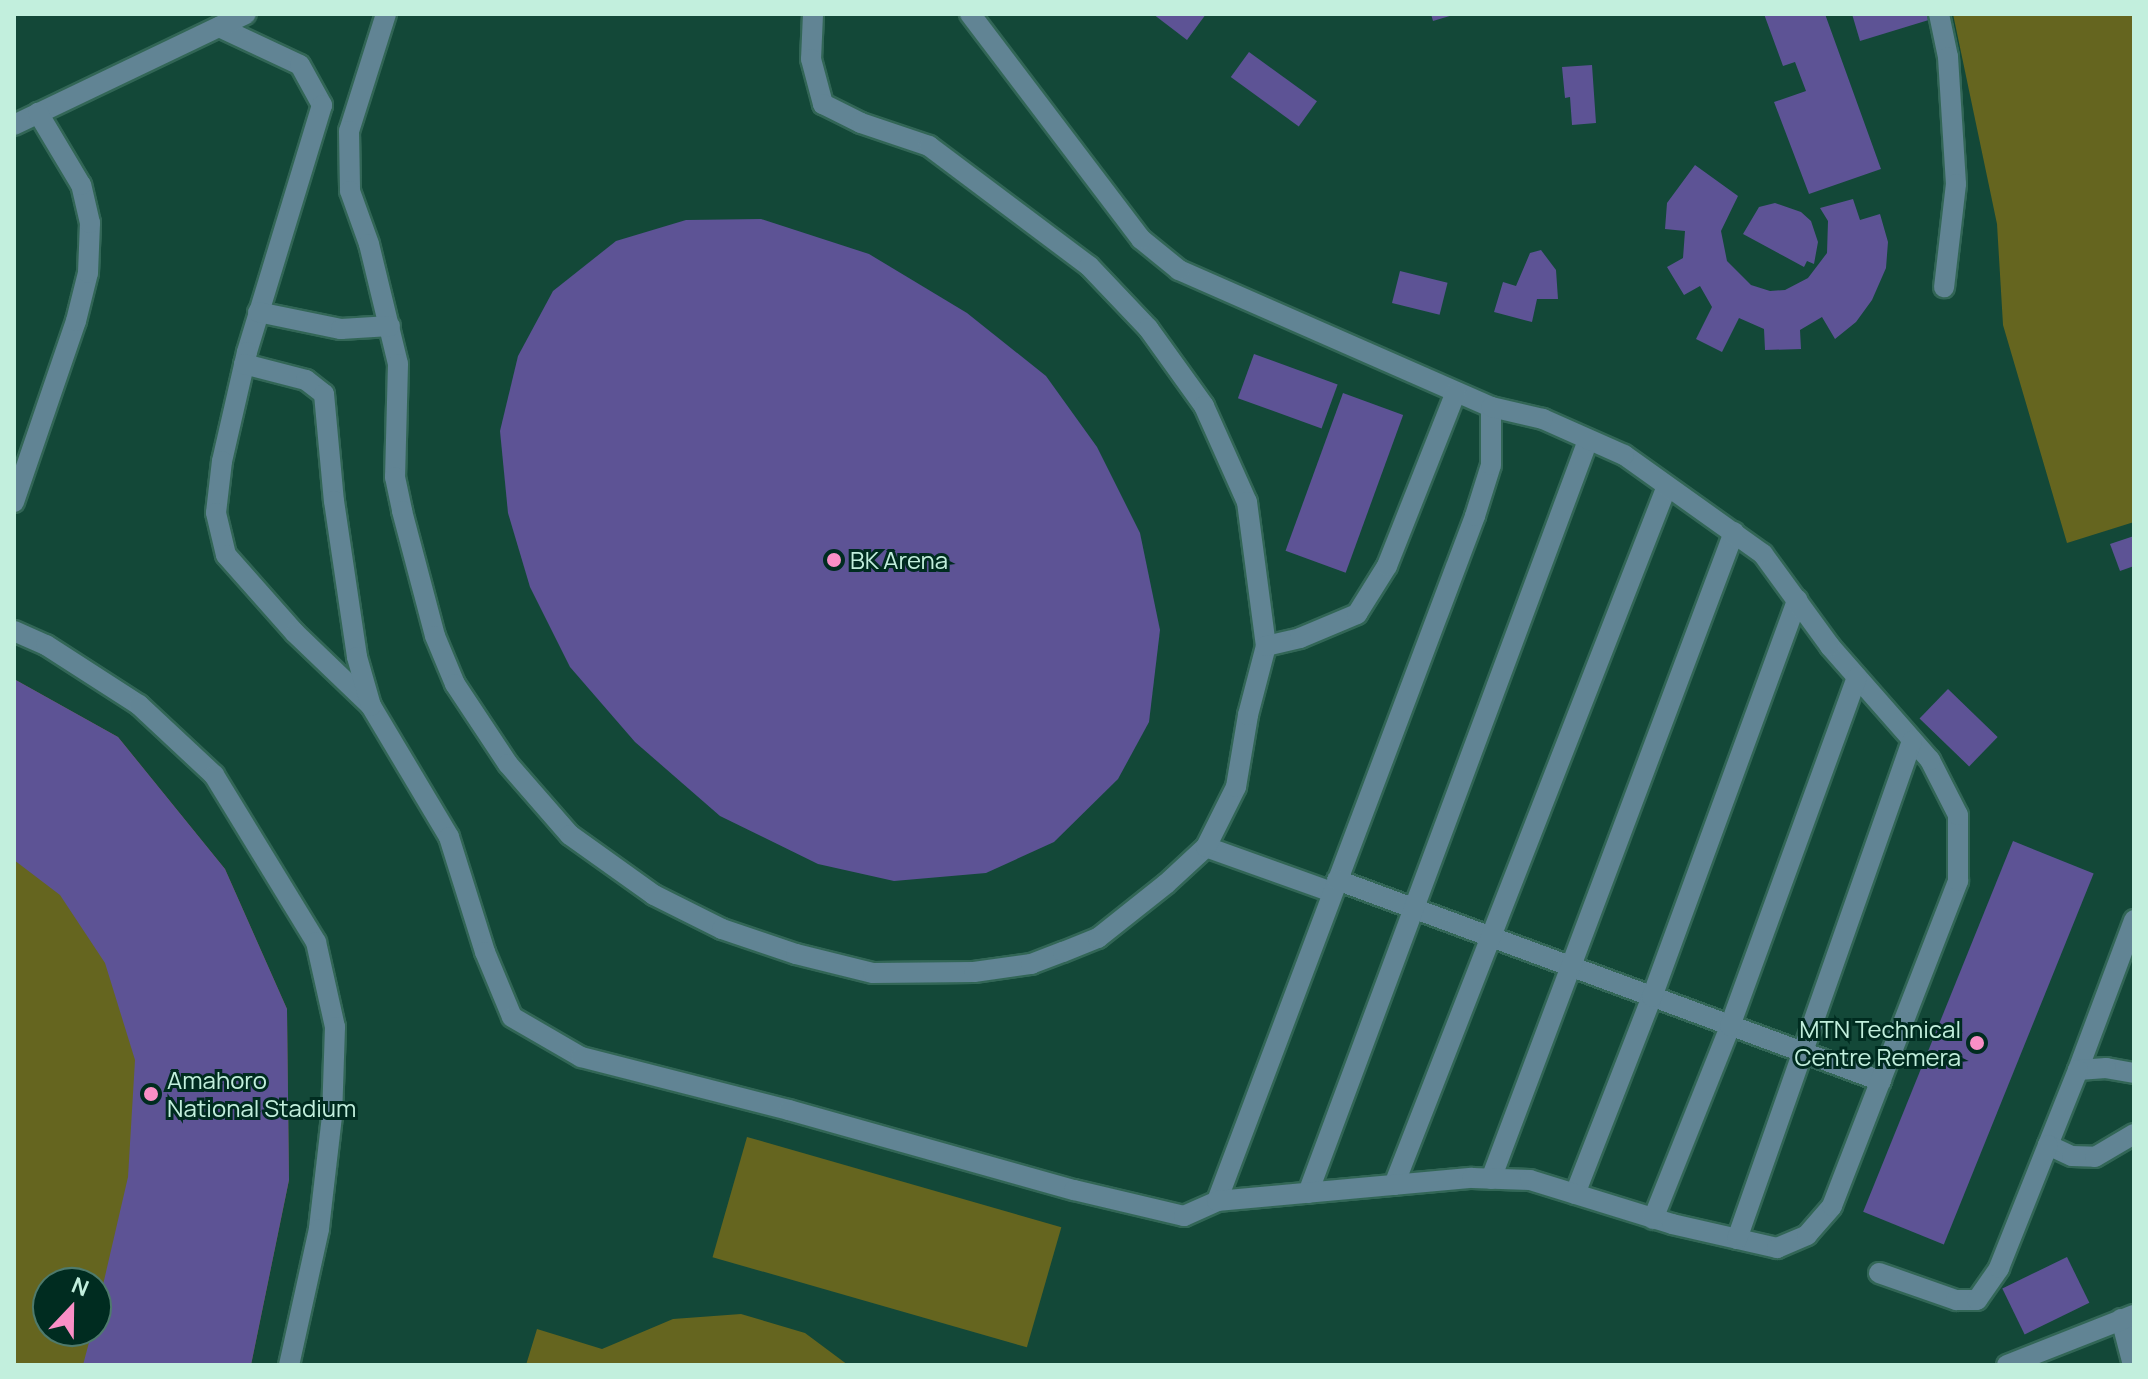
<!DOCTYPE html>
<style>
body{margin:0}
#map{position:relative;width:2148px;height:1379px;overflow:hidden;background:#134838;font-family:Manrope,sans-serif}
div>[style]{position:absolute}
.green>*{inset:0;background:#65651f;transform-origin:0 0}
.building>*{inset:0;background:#5d5395;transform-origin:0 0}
.roads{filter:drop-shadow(2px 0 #326656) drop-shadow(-2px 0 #326656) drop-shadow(0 2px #326656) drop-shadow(0 -2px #326656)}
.minor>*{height:20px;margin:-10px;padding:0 10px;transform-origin:10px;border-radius:10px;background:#618494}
.dots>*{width:22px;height:22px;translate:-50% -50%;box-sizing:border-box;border:4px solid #002c20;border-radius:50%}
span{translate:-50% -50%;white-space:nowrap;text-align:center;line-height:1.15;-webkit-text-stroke:6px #002c20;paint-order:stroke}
.poi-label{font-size:24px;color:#c2efdd}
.left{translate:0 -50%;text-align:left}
.right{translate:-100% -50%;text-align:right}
.frame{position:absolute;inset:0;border:16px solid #c2efdd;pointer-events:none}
.north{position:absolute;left:32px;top:1267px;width:80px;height:80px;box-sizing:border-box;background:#002c20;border:2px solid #4e7a6c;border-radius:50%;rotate:22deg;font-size:22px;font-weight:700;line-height:32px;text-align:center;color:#c2efdd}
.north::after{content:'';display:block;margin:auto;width:28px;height:36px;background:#fa8fc6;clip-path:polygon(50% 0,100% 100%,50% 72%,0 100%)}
</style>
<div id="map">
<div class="green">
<div style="clip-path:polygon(1953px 14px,2134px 14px,2134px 522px,2067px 543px,2003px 325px,1997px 224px)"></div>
<div style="clip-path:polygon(evenodd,14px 679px,118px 737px,225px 869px,287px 1009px,289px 1180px,251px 1365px,14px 1365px,14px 679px,48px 1283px,96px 1283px,96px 1331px,48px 1331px,48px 1283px)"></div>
<div style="left:747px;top:1137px;width:327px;height:125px;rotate:16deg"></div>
<div style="clip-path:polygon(741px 1314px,805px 1333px,848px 1365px,526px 1365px,537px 1329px,602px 1349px,673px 1319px)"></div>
</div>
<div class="building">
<div style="clip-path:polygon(1153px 14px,1206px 14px,1187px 40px)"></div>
<div style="clip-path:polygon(1431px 14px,1453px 14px,1453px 15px,1433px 21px)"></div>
<div style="clip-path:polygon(1764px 14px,1825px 14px,1881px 169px,1809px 194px,1774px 102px,1806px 91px,1795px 62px,1783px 66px)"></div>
<div style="clip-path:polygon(1852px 14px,1931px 14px,1932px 19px,1860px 41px)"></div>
<div style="left:1249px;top:52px;width:84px;height:31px;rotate:36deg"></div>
<div style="clip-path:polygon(1592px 65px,1596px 123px,1572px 125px,1570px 97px,1565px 98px,1562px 67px)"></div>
<div style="clip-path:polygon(1695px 165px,1738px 196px,1721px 231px,1727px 261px,1751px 285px,1770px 291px,1785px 290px,1808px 278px,1827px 253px,1828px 221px,1820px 208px,1853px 199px,1860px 220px,1880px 214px,1888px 242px,1886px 268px,1872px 300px,1856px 322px,1835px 339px,1822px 317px,1800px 330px,1801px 349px,1765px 350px,1764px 329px,1739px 318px,1722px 352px,1696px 339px,1712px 307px,1700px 286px,1684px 295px,1667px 267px,1683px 258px,1685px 231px,1665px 229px,1667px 203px)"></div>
<div style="clip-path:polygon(1775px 203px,1801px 212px,1811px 221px,1818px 242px,1814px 264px,1807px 261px,1804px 267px,1743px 234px,1759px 207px)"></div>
<div style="clip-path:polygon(761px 219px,869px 254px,967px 313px,1046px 376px,1097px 447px,1140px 533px,1160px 630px,1149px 722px,1118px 779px,1054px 842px,986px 873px,894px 881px,818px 864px,720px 816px,635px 742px,570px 667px,530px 587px,508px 513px,500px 431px,518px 356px,553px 291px,616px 241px,686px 220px)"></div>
<div style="clip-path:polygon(1541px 250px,1556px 270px,1558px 299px,1537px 299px,1532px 322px,1494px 312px,1503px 282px,1516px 286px,1530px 253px)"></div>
<div style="left:1400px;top:271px;width:49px;height:33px;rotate:14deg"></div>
<div style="left:1254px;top:354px;width:89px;height:47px;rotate:20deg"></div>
<div style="left:1343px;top:393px;width:64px;height:168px;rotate:20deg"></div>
<div style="clip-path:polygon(2134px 536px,2134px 566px,2120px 571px,2110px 544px)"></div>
<div style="clip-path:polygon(14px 679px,118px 737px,225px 869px,287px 1009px,289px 1180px,251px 1365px,83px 1365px,92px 1331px,96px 1331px,96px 1315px,128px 1177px,135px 1060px,105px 963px,60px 895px,14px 860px)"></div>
<div style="left:1948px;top:689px;width:69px;height:41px;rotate:44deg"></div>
<div style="left:2013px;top:841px;width:87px;height:400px;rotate:22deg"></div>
<div style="left:2067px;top:1257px;width:51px;height:72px;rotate:64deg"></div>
</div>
<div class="roads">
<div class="minor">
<div style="left:386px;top:14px;width:123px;rotate:107.5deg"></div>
<div style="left:349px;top:131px;width:60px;rotate:89deg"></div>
<div style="left:350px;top:191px;width:56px;rotate:70.3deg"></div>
<div style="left:369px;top:244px;width:123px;rotate:76.4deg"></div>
<div style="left:398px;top:364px;width:113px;rotate:91.5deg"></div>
<div style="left:395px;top:477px;width:35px;rotate:78deg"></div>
<div style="left:402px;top:511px;width:129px;rotate:75.2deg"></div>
<div style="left:435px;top:636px;width:52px;rotate:67.4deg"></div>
<div style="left:455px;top:684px;width:96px;rotate:56.5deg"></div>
<div style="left:508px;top:764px;width:94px;rotate:48.9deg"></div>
<div style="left:570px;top:835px;width:103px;rotate:35.5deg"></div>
<div style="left:654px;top:895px;width:76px;rotate:26.6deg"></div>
<div style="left:722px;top:929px;width:78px;rotate:18.7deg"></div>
<div style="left:796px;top:954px;width:79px;rotate:13.9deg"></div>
<div style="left:873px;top:973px;width:101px;rotate:-0.6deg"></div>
<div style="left:974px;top:972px;width:58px;rotate:-8deg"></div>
<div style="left:1031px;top:964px;width:34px;rotate:-21deg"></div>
<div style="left:1063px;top:952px;width:38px;rotate:-22deg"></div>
<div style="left:1098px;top:938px;width:87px;rotate:-38.5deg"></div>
<div style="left:1166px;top:884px;width:54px;rotate:-42.8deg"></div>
<div style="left:1206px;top:847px;width:134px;rotate:19.7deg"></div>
<div style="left:813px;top:14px;width:45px;rotate:92.5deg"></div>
<div style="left:811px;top:59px;width:47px;rotate:75.1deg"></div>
<div style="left:823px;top:104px;width:42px;rotate:26.6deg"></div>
<div style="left:861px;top:123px;width:72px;rotate:18.7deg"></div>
<div style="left:929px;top:146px;width:200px;rotate:36.9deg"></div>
<div style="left:1089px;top:266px;width:86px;rotate:46.4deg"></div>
<div style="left:1148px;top:328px;width:96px;rotate:54.3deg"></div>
<div style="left:1204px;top:406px;width:105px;rotate:65.9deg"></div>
<div style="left:1247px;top:502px;width:145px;rotate:82.5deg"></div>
<div style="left:1939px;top:14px;width:44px;rotate:78.2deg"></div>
<div style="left:1948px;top:57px;width:127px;rotate:86.4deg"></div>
<div style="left:1956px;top:184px;width:104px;rotate:96.6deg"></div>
<div style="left:219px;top:27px;width:89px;rotate:25.1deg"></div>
<div style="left:300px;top:65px;width:46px;rotate:61.2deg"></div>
<div style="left:322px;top:105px;width:258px;rotate:106.9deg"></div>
<div style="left:247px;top:352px;width:112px;rotate:102.9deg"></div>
<div style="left:222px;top:461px;width:52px;rotate:96.6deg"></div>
<div style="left:216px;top:513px;width:43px;rotate:76.6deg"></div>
<div style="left:226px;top:555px;width:104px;rotate:48.5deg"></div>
<div style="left:295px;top:633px;width:105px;rotate:43.8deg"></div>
<div style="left:371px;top:706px;width:152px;rotate:59.2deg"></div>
<div style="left:449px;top:837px;width:121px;rotate:72.6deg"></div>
<div style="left:485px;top:952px;width:70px;rotate:67.4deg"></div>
<div style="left:512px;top:1017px;width:80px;rotate:30.1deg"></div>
<div style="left:581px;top:1057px;width:215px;rotate:14.3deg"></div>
<div style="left:789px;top:1110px;width:296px;rotate:15.7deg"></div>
<div style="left:1074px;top:1190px;width:113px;rotate:13.3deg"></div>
<div style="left:1184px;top:1216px;width:36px;rotate:-24deg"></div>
<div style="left:1217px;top:1201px;width:732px;rotate:-69.36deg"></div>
<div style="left:1475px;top:516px;width:53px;rotate:-72.6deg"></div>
<div style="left:1491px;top:465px;width:58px;rotate:-90deg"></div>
<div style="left:1491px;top:407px;width:341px;rotate:-156.3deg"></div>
<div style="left:1179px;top:270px;width:49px;rotate:-140.8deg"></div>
<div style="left:1141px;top:239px;width:283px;rotate:-127.2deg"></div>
<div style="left:14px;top:125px;width:257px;rotate:-25.6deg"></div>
<div style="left:258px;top:312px;width:85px;rotate:11.6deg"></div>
<div style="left:341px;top:329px;width:49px;rotate:-3.5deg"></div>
<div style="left:244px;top:364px;width:64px;rotate:14.5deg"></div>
<div style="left:306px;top:380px;width:23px;rotate:38deg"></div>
<div style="left:324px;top:394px;width:107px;rotate:84.7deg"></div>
<div style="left:334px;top:501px;width:158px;rotate:81.6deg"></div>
<div style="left:357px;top:657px;width:51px;rotate:74.1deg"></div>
<div style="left:14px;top:502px;width:191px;rotate:-71.1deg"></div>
<div style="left:76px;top:321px;width:49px;rotate:-76deg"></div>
<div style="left:88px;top:273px;width:50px;rotate:-87.7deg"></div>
<div style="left:90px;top:223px;width:39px;rotate:-103deg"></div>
<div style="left:81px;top:185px;width:84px;rotate:-120.8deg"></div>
<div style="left:14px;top:631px;width:35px;rotate:24deg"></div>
<div style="left:46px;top:645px;width:111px;rotate:32.8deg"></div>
<div style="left:139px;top:705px;width:103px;rotate:43deg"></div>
<div style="left:214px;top:775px;width:196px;rotate:58.6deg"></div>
<div style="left:316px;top:942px;width:87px;rotate:77.4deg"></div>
<div style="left:335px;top:1027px;width:89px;rotate:91.9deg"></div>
<div style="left:332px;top:1116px;width:114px;rotate:96.6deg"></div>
<div style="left:319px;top:1229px;width:139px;rotate:102.4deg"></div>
<div style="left:1206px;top:847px;width:67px;rotate:-63.4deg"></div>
<div style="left:1236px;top:787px;width:73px;rotate:-80.5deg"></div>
<div style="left:1248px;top:715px;width:71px;rotate:-75.4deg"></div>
<div style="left:1266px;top:646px;width:35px;rotate:-13deg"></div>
<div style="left:1300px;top:638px;width:62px;rotate:-22.8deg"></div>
<div style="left:1357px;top:614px;width:57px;rotate:-58deg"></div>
<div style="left:1387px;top:566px;width:187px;rotate:-68.4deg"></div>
<div style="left:1337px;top:880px;width:580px;rotate:20.28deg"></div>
<div style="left:2078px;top:1070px;width:160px;rotate:-69.5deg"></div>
<div style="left:2134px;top:1073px;width:28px;rotate:-170deg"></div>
<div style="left:2106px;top:1068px;width:28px;rotate:176deg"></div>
<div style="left:2078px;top:1070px;width:81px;rotate:111.8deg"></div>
<div style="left:2048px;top:1145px;width:26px;rotate:25deg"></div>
<div style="left:2072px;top:1156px;width:23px;rotate:2deg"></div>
<div style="left:2095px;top:1157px;width:45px;rotate:-30.5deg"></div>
<div style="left:1491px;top:1179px;width:691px;rotate:-69.41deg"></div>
<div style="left:1394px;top:1185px;width:750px;rotate:-68.67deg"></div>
<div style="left:1308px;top:1193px;width:803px;rotate:-69.6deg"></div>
<div style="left:1575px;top:1194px;width:212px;rotate:-68.7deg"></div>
<div style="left:1652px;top:997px;width:423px;rotate:-69.9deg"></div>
<div style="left:1217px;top:1201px;width:256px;rotate:-5.2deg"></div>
<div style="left:1472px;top:1178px;width:58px;rotate:2deg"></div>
<div style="left:1530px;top:1180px;width:149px;rotate:17.2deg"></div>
<div style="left:1672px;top:1224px;width:108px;rotate:12.9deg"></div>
<div style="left:1777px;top:1248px;width:33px;rotate:-23deg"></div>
<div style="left:1807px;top:1235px;width:38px;rotate:-49deg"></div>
<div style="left:1832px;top:1206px;width:349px;rotate:-68.8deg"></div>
<div style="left:1958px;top:881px;width:66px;rotate:-90deg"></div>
<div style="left:1958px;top:815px;width:62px;rotate:-117deg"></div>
<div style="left:1930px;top:760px;width:152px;rotate:-131.3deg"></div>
<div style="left:1830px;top:646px;width:114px;rotate:-126.1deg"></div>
<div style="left:1763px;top:554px;width:171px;rotate:-144.5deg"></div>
<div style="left:1624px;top:455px;width:89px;rotate:-156deg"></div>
<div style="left:1543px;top:419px;width:53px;rotate:-167deg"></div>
<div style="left:1653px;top:1219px;width:208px;rotate:-68.2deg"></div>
<div style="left:1730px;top:1026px;width:371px;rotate:-70deg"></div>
<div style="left:1737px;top:1239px;width:528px;rotate:-70.64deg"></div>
<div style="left:1879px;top:1273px;width:82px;rotate:19.3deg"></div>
<div style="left:1956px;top:1300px;width:21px"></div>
<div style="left:1977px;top:1300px;width:39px;rotate:-55deg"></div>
<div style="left:1999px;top:1268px;width:132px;rotate:-68.3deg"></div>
<div style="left:2121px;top:1319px;width:48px;rotate:75.4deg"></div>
<div style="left:2007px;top:1365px;width:136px;rotate:-21.5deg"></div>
</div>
</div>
<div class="dots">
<div style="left:834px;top:560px;background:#fa8fc6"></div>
<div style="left:1977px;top:1043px;background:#fa8fc6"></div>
<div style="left:151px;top:1094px;background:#fa8fc6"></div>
</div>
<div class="poi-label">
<span class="left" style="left:850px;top:560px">BK Arena</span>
<span class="right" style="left:1961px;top:1043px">MTN Technical<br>Centre Remera</span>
<span class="left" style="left:167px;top:1094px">Amahoro<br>National Stadium</span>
</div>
<div class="frame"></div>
<div class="north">N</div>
</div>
